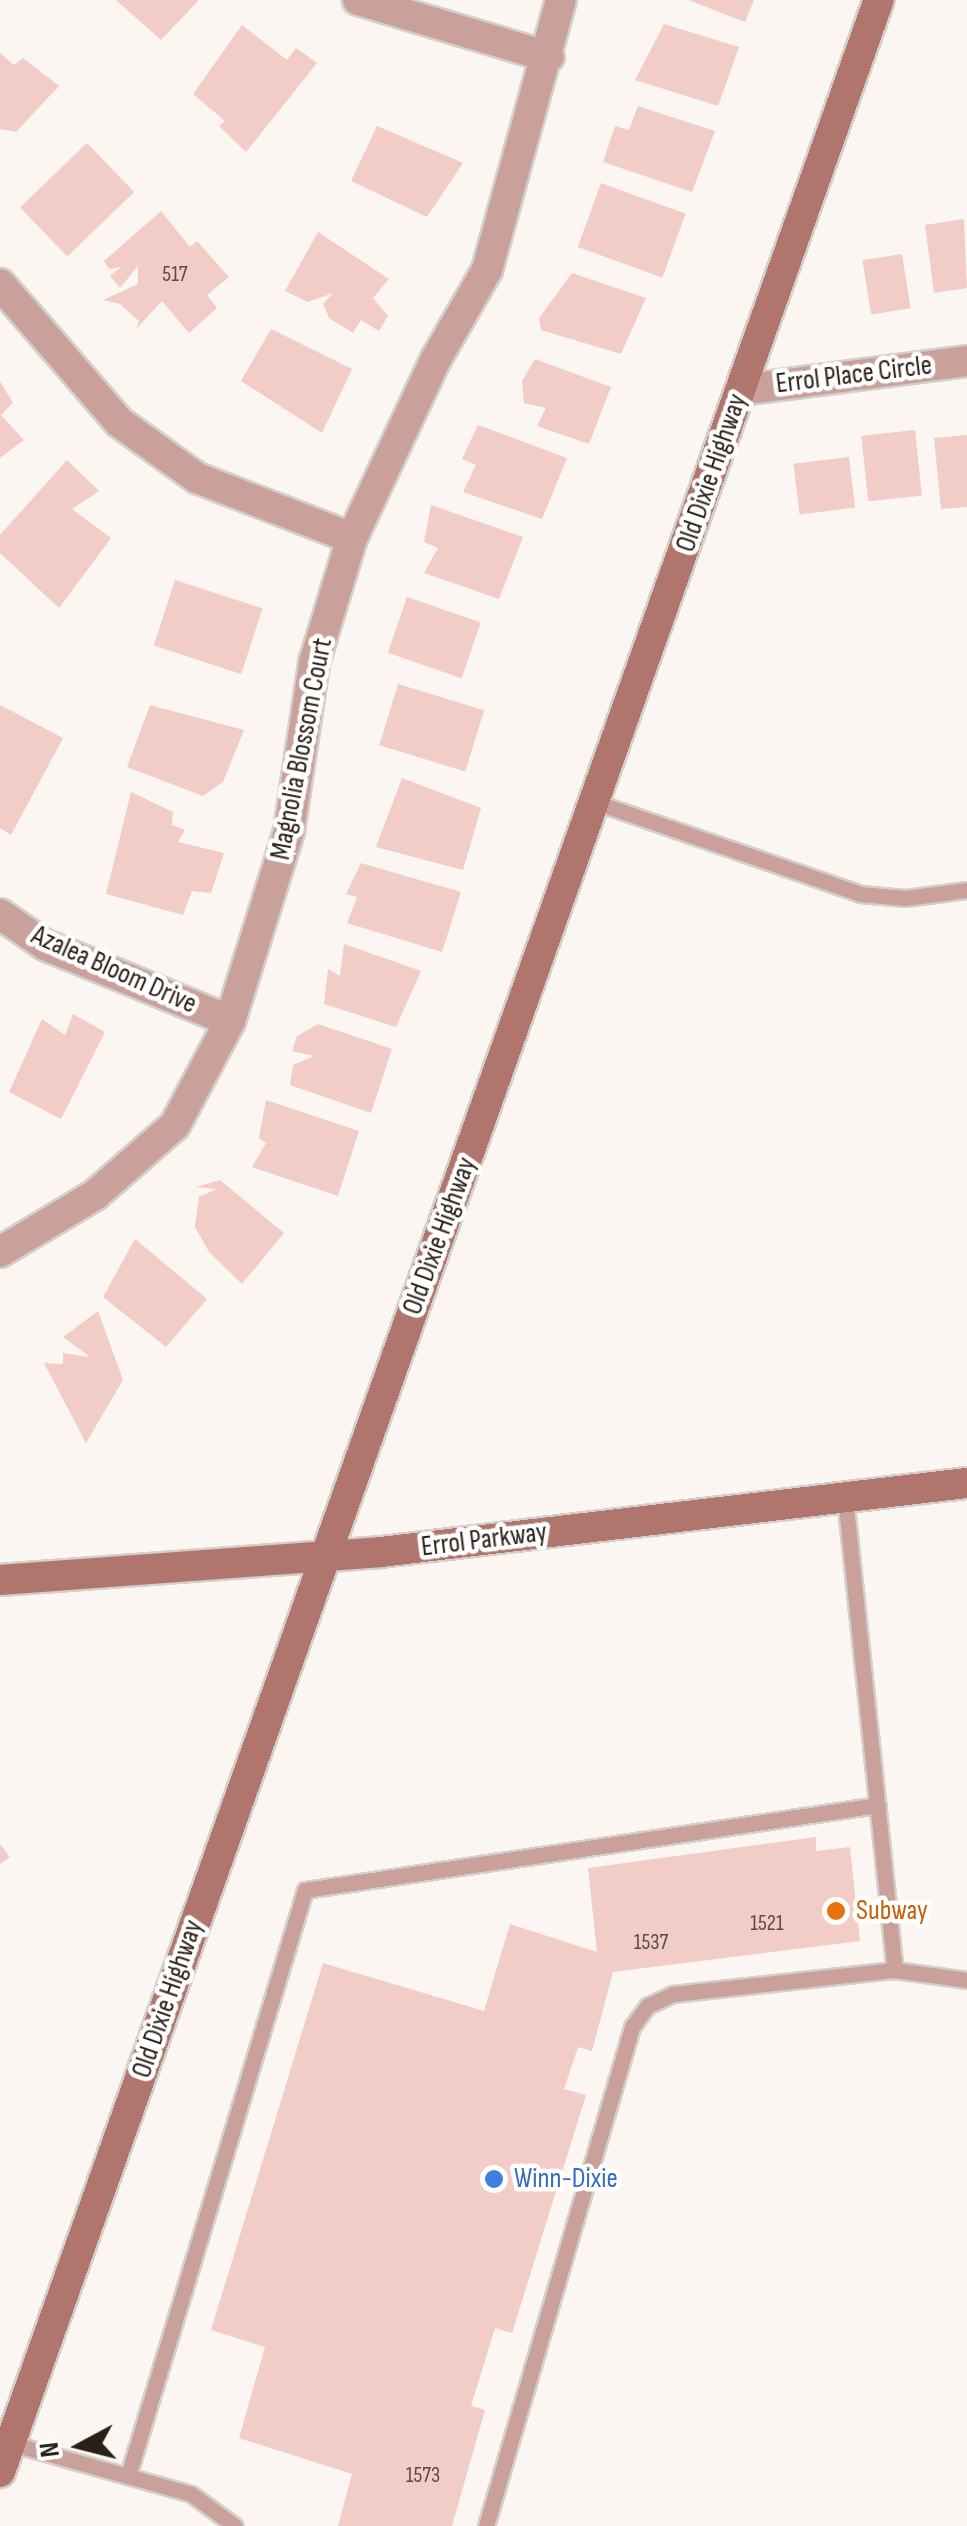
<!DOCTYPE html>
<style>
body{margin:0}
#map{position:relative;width:967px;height:2526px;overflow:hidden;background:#fbf6f1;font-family:"Sofia Sans Condensed",sans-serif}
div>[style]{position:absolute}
.building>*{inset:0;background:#f2ccc7;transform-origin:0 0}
.roads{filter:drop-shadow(2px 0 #d5cfca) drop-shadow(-2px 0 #d5cfca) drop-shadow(0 2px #d5cfca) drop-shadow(0 -2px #d5cfca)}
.lane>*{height:15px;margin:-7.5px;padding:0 7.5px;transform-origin:7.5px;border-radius:7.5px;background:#c9a19a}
.street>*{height:30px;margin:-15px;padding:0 15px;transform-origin:15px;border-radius:15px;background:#c9a19a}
.secondary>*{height:30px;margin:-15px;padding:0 15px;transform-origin:15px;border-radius:15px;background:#b0766d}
.dots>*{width:28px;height:28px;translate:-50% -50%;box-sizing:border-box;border:5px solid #fff;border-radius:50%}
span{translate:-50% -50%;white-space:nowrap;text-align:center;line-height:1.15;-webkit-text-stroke:9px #fff;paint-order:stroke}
.number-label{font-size:22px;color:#5c4b43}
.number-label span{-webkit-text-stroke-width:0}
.street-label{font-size:28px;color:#2a2017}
.food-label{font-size:28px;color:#c56008}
.left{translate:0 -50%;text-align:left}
.shop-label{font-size:28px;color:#366cbe}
.north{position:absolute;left:30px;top:2396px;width:100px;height:100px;-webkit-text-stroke:8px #fff;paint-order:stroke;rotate:263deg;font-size:28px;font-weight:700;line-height:40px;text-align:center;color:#2a2017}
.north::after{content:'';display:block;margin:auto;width:35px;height:45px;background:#2a2017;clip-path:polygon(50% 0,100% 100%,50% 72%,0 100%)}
</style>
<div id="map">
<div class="building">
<div style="clip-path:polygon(116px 0,199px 0,161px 40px)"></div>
<div style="clip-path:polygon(688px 0,754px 0,745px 22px)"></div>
<div style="clip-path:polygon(664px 24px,739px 47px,718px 106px,635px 80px)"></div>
<div style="clip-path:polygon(242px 25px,287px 60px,296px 48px,317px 63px,246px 152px,219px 126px,225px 121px,193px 94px)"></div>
<div style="clip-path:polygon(0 53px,14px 65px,23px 58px,59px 86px,16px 132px,0 129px)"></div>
<div style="clip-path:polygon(638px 106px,715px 131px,692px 192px,603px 162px,615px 126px,629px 130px)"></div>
<div style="clip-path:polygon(377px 126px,463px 163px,427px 217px,351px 181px)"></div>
<div style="left:87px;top:143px;width:68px;height:93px;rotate:46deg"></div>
<div style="left:601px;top:183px;width:90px;height:68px;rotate:20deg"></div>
<div style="clip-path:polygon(161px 211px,190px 247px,197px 241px,229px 277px,207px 295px,217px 308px,189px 333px,162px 301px,136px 329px,139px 321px,120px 304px,103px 300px,138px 284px,138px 266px,120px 288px,110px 276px,121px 267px,109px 269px,104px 261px)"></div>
<div style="clip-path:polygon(964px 219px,967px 288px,934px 293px,925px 225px)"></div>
<div style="clip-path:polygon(318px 232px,389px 279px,373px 298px,388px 316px,379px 331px,361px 320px,353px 333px,329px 318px,323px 304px,333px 293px,308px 302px,285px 291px)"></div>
<div style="left:902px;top:254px;width:55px;height:40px;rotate:81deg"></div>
<div style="clip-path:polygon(572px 273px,646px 298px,621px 354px,541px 330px,539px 318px)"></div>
<div style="clip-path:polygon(271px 329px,352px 369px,322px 433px,241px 381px)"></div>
<div style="clip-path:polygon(535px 359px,611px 387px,589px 444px,537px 426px,546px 408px,524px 403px,522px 381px)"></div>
<div style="clip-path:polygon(0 381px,13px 403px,1px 415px,24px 440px,0 458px)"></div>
<div style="clip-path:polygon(478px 425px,567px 458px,542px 519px,463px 492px,476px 465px,462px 459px)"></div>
<div style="left:915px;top:430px;width:66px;height:54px;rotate:84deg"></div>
<div style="clip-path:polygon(967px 435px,967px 507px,941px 509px,934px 438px)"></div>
<div style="left:849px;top:457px;width:51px;height:56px;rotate:83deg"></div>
<div style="clip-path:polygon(67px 460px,99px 491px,72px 509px,111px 538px,59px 608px,0 553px,0 535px)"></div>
<div style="clip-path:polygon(431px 505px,523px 537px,499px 599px,424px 573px,438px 548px,424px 542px)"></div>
<div style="left:175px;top:580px;width:92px;height:69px;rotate:18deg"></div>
<div style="left:407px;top:597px;width:78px;height:59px;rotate:19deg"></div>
<div style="left:398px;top:684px;width:90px;height:64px;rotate:17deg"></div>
<div style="clip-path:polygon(0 705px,63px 738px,11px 835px,0 828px)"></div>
<div style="clip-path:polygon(150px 705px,244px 730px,223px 782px,203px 796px,127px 767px)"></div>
<div style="clip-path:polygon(402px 778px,481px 808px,463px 870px,376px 847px)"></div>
<div style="clip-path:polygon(131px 792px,173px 812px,172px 825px,185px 830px,178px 842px,224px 853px,211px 893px,192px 891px,183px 915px,106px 894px)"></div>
<div style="clip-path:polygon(361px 863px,461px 892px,442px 952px,347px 923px,357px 897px,346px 894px)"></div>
<div style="clip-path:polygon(344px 944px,421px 971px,396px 1027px,324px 1004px,328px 969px,340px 976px)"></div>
<div style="clip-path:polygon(73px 1014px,105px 1032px,61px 1119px,9px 1092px,42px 1019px,65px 1035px)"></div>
<div style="clip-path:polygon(318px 1024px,392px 1049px,371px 1113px,290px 1085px,293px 1065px,314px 1056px,292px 1051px,297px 1036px)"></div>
<div style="clip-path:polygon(266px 1100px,359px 1131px,338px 1196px,252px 1167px,266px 1143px,259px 1138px)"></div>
<div style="clip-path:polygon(220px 1180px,284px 1233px,242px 1284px,209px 1252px,195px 1227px,199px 1197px,217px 1189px,196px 1187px)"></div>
<div style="clip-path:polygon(135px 1239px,207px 1299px,166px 1347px,103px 1297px)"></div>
<div style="clip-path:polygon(98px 1311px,123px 1380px,86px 1443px,44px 1363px,63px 1364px,63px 1353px,90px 1357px,63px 1337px)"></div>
<div style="clip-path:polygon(816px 1837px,816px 1851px,850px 1847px,860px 1941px,613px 1972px,592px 2051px,578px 2047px,564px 2089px,586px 2095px,512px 2333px,495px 2328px,471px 2406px,485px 2410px,452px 2526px,338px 2526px,352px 2474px,239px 2438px,265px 2347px,211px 2330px,323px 1963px,484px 2011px,510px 1924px,597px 1952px,588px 1868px)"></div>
<div style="clip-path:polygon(0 1844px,10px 1857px,0 1864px)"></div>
</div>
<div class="roads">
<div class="lane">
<div style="left:595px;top:802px;width:281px;rotate:19.1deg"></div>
<div style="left:860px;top:894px;width:45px;rotate:5.1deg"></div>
<div style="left:905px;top:898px;width:63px;rotate:-7.4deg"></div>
<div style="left:845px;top:1497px;width:476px;rotate:84deg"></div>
<div style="left:10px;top:2443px;width:188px;rotate:15.7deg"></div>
<div style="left:191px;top:2494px;width:54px;rotate:36deg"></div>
<div style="left:128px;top:2476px;width:612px;rotate:-73.19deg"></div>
<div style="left:305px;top:1890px;width:579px;rotate:-8.44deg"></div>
<div style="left:486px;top:2526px;width:520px;rotate:-73.69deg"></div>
<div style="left:632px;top:2027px;width:26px;rotate:-54deg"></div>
<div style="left:647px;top:2006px;width:29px;rotate:-25deg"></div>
<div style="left:673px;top:1994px;width:223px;rotate:-6.2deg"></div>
<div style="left:895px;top:1970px;width:73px;rotate:7.9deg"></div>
</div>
<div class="street">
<div style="left:358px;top:0;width:199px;rotate:16.6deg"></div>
<div style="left:0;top:284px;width:182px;rotate:49.2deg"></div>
<div style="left:119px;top:422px;width:96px;rotate:35.7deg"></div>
<div style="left:197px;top:478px;width:166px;rotate:21.2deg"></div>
<div style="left:741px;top:390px;width:228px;rotate:-7.3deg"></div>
<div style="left:0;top:914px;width:55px;rotate:34.6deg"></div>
<div style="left:45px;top:945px;width:200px;rotate:22.3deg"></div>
<div style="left:0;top:1252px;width:111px;rotate:-31deg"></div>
<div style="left:95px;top:1195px;width:106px;rotate:-41.2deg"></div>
<div style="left:175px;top:1125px;width:118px;rotate:-62.1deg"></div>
<div style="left:230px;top:1021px;width:199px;rotate:-72.7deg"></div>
<div style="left:289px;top:831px;width:170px;rotate:-81.5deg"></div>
<div style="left:314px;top:663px;width:131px;rotate:-73.1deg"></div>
<div style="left:352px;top:538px;width:198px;rotate:-64.9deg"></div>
<div style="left:436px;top:359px;width:103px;rotate:-60.2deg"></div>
<div style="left:487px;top:270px;width:280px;rotate:-74.7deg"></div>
</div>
<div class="secondary">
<div style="left:0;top:1580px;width:382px;rotate:-4.2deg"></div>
<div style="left:381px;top:1552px;width:590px;rotate:-6.72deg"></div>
<div style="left:0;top:2472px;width:2624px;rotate:-70.43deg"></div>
</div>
</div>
<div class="dots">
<div style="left:836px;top:1911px;background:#e8710a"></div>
<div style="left:494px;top:2179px;background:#3f7fe0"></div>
</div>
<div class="number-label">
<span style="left:175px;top:275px">517</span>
<span style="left:767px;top:1924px">1521</span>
<span style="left:651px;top:1943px">1537</span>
<span style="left:423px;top:2476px">1573</span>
</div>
<div class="street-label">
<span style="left:854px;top:375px;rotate:-7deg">Errol Place Circle</span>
<span style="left:712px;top:473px;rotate:-71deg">Old Dixie Highway</span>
<span style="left:302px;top:749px;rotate:-79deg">Magnolia Blossom Court</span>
<span style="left:114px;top:970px;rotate:24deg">Azalea Bloom Drive</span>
<span style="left:440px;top:1236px;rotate:-70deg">Old Dixie Highway</span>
<span style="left:484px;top:1540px;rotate:-7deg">Errol Parkway</span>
<span style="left:168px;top:1999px;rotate:-71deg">Old Dixie Highway</span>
</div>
<div class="food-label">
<span class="left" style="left:856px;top:1911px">Subway</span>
</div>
<div class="shop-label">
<span class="left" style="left:514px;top:2179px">Winn-Dixie</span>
</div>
<div class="north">N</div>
</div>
